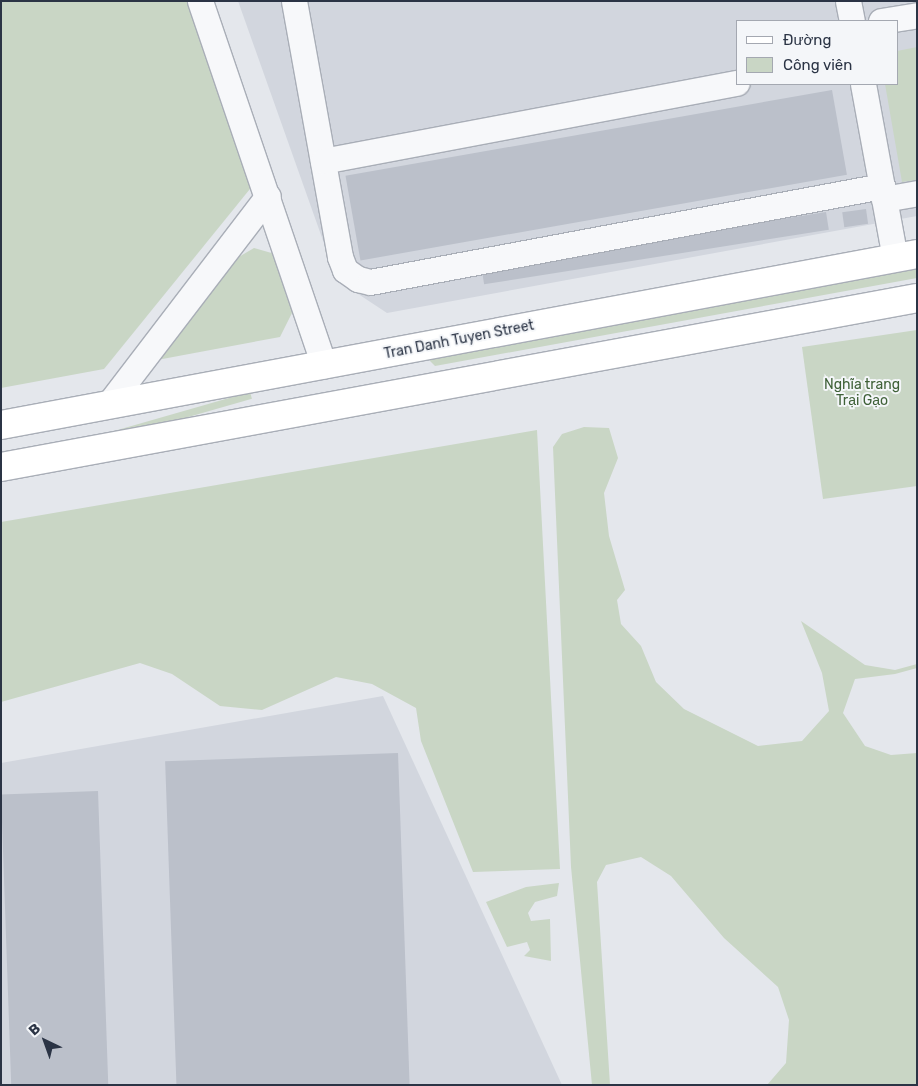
<!DOCTYPE html>
<meta charset="utf-8">
<style>
body{margin:0}
#map{position:relative;width:918px;height:1086px;overflow:hidden;background:#e4e7ec;font-family:Rubik,sans-serif}
div>[style]{position:absolute}
.built>*{inset:0;background:#d2d6de}
.green>*{inset:0;background:#c9d6c5;transform-origin:0 0}
.building>*{inset:0;background:#bbc0ca;transform-origin:0 0}
.roads{filter:drop-shadow(1px 0 #a9aeb7) drop-shadow(-1px 0 #a9aeb7) drop-shadow(0 1px #a9aeb7) drop-shadow(0 -1px #a9aeb7)}
.minor>*{height:25px;margin:-12.5px;padding:0 12.5px;transform-origin:12.5px;border-radius:12.5px;background:#f7f8fa}
.major>*{height:28px;margin:-14px;padding:0 14px;transform-origin:14px;border-radius:14px;background:#fff}
span{translate:-50% -50%;white-space:nowrap;text-align:center;line-height:1.15;-webkit-text-stroke:4px #f4f6f9;paint-order:stroke}
.street-label{font-size:14px;color:#2b3445}
.park-label{font-size:14px;color:#3f6138}
.frame{position:absolute;inset:0;border:2px solid #2b3445;pointer-events:none}
.legend{position:absolute;left:736px;top:20px;width:162px;height:65px;box-sizing:border-box;background:#f4f6f9;border:1px solid #a4a8b1;margin:0;padding:6px 9px;list-style:none;font-size:15px;color:#2b3445}
.legend li{display:flex;align-items:center;gap:10px;height:25px}
.legend b{width:25px;border:1px solid #a4a8b1}
.north{position:absolute;left:20px;top:1016px;width:50px;height:50px;-webkit-text-stroke:4px #f4f6f9;paint-order:stroke;rotate:318deg;font-size:14px;font-weight:700;line-height:20px;text-align:center;color:#2b3445}
.north::after{content:'';display:block;margin:auto;width:18px;height:22px;background:#2b3445;clip-path:polygon(50% 0,100% 100%,50% 72%,0 100%)}
</style>
<div id="map">
<div class="built">
<div style="clip-path:polygon(evenodd,238px 1px,917px 1px,917px 216px,387px 313px,337px 280px,238px 1px,737px 21px,897px 21px,897px 84px,737px 84px,737px 21px)"></div>
<div style="clip-path:polygon(383px 696px,562px 1085px,1px 1085px,1px 763px)"></div>
</div>
<div class="green">
<div style="clip-path:polygon(1px 1px,189px 1px,254px 184px,104px 369px,1px 388px)"></div>
<div style="clip-path:polygon(917px 47px,917px 180px,902px 182px,885px 84px,897px 84px,897px 51px)"></div>
<div style="clip-path:polygon(254px 248px,275px 254px,294px 309px,280px 337px,157px 360px,237px 258px)"></div>
<div style="clip-path:polygon(917px 267px,917px 278px,435px 366px,430px 361px,431px 357px)"></div>
<div style="clip-path:polygon(917px 330px,917px 486px,823px 499px,802px 347px)"></div>
<div style="left:250px;top:392px;width:7px;height:253px;rotate:74deg"></div>
<div style="clip-path:polygon(584px 427px,609px 428px,618px 458px,604px 493px,609px 536px,625px 590px,617px 600px,621px 624px,641px 646px,656px 682px,684px 709px,758px 746px,802px 741px,829px 711px,822px 673px,801px 621px,865px 665px,895px 670px,917px 664px,917px 668px,895px 674px,855px 679px,843px 713px,865px 746px,891px 755px,917px 753px,917px 1085px,767px 1085px,786px 1063px,789px 1020px,778px 987px,724px 938px,671px 876px,641px 857px,606px 865px,597px 882px,610px 1085px,592px 1085px,571px 867px,553px 447px,562px 434px)"></div>
<div style="clip-path:polygon(537px 430px,560px 869px,473px 872px,421px 741px,416px 708px,372px 684px,336px 677px,262px 710px,220px 706px,172px 674px,140px 663px,1px 702px,1px 522px)"></div>
<div style="clip-path:polygon(559px 883px,557px 896px,535px 902px,528px 913px,531px 921px,550px 919px,551px 961px,524px 956px,530px 950px,527px 942px,507px 947px,486px 902px,526px 887px)"></div>
</div>
<div class="building">
<div style="left:832px;top:90px;width:86px;height:494px;rotate:80deg"></div>
<div style="left:866px;top:209px;width:15px;height:24px;rotate:82deg"></div>
<div style="left:826px;top:212px;width:18px;height:349px;rotate:81deg"></div>
<div style="left:398px;top:753px;width:332px;height:233px;rotate:88deg"></div>
<div style="left:98px;top:791px;width:294px;height:97px;rotate:88deg"></div>
</div>
<div class="roads">
<div class="minor">
<div style="left:200px;top:1px;width:385px;rotate:71.2deg"></div>
<div style="left:294px;top:1px;width:260px;rotate:79.8deg"></div>
<div style="left:340px;top:257px;width:14px;rotate:69deg"></div>
<div style="left:345px;top:270px;width:16px;rotate:35deg"></div>
<div style="left:358px;top:279px;width:12px;rotate:14deg"></div>
<div style="left:370px;top:282px;width:521px;rotate:-10.62deg"></div>
<div style="left:848px;top:1px;width:20px;rotate:79deg"></div>
<div style="left:881px;top:21px;width:36px;rotate:-9deg"></div>
<div style="left:863px;top:84px;width:177px;rotate:79.6deg"></div>
<div style="left:323px;top:161px;width:421px;rotate:-10.7deg"></div>
<div style="left:884px;top:199px;width:34px;rotate:-10deg"></div>
<div style="left:108px;top:405px;width:263px;rotate:-52.6deg"></div>
</div>
<div class="major">
<div style="left:1px;top:425px;width:932px;rotate:-10.57deg"></div>
<div style="left:1px;top:467px;width:931px;rotate:-10.45deg"></div>
</div>
</div>
<div class="street-label">
<span style="left:459px;top:340px;rotate:-11deg">Tran Danh Tuyen Street</span>
</div>
<div class="park-label">
<span style="left:862px;top:393px">Nghĩa trang<br>Trại Gạo</span>
</div>
<div class="frame"></div>
<ul class="legend">
<li><b style="height:6px;background:#fff"></b>Đường</li>
<li><b style="height:14px;background:#c9d6c5"></b>Công viên</li>
</ul>
<div class="north">B</div>
</div>
